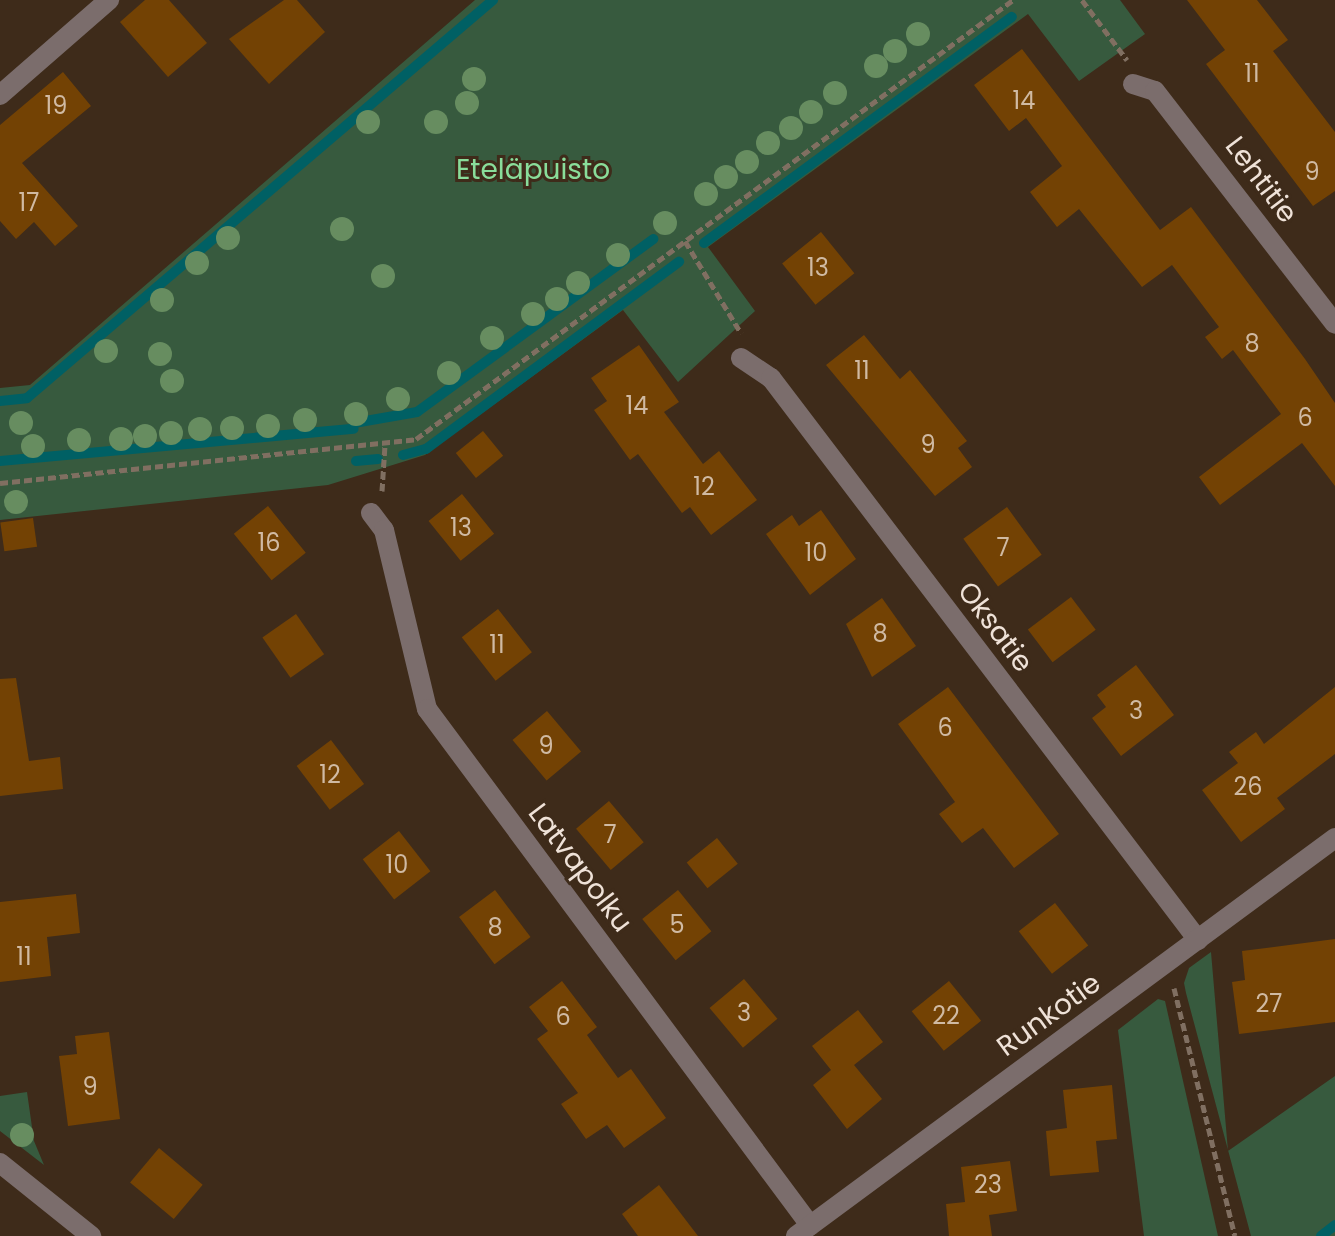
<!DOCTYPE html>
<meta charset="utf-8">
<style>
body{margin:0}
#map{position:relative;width:1335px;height:1236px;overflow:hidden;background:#3e2b1a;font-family:Poppins,sans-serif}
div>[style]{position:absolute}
.green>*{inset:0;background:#375a3e}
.stream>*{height:10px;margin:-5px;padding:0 5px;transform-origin:5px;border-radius:5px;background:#006064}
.building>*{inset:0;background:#734204;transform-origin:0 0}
.path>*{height:5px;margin-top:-2.5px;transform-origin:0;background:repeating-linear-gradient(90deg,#806f61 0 8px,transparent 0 12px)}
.minor>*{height:20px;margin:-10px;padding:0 10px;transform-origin:10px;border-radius:10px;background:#7b6d6c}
.trees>*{width:24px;height:24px;margin:-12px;border-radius:50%;background:#678d60}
span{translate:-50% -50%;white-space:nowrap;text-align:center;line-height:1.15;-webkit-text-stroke:6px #3e2b1a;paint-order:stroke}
.number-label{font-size:24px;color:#d0baa3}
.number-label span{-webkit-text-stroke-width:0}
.park-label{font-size:28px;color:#89dd9a}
.street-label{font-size:28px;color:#efe2d8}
</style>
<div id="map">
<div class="green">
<div style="clip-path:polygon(475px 0,1120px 0,1145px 34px,1079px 81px,1028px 14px,708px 247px,755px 311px,678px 382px,623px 310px,425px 455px,328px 485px,0 520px,0 388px,30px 385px)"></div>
<div style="clip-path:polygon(1211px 952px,1228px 1151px,1335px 1076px,1335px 1236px,1251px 1236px,1186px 993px,1184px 983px,1189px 968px)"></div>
<div style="clip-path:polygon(1158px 999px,1165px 1001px,1218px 1236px,1144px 1236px,1118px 1030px)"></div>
<div style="clip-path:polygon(27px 1092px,34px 1141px,44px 1165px,0 1131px,0 1096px)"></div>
</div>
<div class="stream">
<div style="left:704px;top:243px;width:382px;rotate:-36.3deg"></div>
<div style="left:0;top:401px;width:27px;rotate:-6deg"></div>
<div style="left:27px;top:398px;width:613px;rotate:-40.5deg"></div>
<div style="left:354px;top:423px;width:64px;rotate:-9.9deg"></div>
<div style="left:417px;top:412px;width:293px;rotate:-36.2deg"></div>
<div style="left:403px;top:455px;width:24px;rotate:-15deg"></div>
<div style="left:426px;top:449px;width:315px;rotate:-36.5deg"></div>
<div style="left:0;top:461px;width:355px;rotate:-5.2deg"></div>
<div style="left:356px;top:461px;width:22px;rotate:-5deg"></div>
<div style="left:1321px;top:1236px;width:18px;rotate:-38deg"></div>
</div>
<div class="building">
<div style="clip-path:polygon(145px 0,169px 0,207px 43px,168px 77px,120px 22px)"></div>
<div style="clip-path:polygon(284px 0,297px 0,325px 32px,269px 84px,229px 39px)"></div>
<div style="clip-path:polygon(1187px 0,1257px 0,1288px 40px,1273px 51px,1335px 132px,1335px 191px,1313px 206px,1206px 64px,1225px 50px)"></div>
<div style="clip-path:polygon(1022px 49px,1160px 230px,1191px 207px,1305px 359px,1335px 403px,1335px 486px,1302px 443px,1220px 505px,1199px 477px,1281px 414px,1233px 350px,1222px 359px,1205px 337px,1219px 327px,1172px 265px,1142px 287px,1079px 209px,1057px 227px,1030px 192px,1062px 166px,1026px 118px,1009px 131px,974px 85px)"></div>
<div style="clip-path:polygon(63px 72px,91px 106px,22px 163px,78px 226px,55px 246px,34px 222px,16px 239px,0 221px,0 125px)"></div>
<div style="left:821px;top:232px;width:53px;height:50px;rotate:51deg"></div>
<div style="clip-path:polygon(864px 335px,900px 379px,910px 370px,967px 441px,958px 448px,972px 467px,935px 496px,826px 365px)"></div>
<div style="clip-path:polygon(639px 345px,679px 402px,664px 412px,703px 464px,719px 451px,757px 500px,711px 535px,690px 507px,682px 513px,638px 454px,630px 460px,594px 410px,607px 401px,591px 378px)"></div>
<div style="left:483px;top:431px;width:32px;height:35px;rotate:51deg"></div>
<div style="left:462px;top:494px;width:51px;height:43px;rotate:51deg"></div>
<div style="left:268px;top:506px;width:60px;height:44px;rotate:51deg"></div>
<div style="left:1007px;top:507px;width:59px;height:54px;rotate:54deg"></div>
<div style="clip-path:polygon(821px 510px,856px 559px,810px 595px,766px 534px,792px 515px,799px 526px)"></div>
<div style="left:33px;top:518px;width:29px;height:33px;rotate:82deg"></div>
<div style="left:1071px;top:597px;width:41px;height:54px;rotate:53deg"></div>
<div style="clip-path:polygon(882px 598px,916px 646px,872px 677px,846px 624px)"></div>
<div style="left:498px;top:609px;width:55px;height:46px;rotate:52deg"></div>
<div style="left:296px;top:614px;width:49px;height:41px;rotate:55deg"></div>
<div style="clip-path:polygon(1136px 665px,1174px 715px,1121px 756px,1092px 718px,1106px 707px,1097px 695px)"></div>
<div style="clip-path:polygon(16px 678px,29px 761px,60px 757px,63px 789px,0 796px,0 679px)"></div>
<div style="clip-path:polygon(948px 687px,1059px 834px,1014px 868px,983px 828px,962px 843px,939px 814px,955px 802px,898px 724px)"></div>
<div style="clip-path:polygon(1335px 687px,1335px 754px,1277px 798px,1285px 809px,1241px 842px,1202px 790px,1238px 763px,1229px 752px,1256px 732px,1264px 744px)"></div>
<div style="left:547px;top:711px;width:53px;height:45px;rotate:50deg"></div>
<div style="left:331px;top:740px;width:55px;height:43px;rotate:53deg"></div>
<div style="left:609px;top:801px;width:54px;height:43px;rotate:50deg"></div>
<div style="left:399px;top:831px;width:51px;height:46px;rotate:52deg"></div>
<div style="left:717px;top:838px;width:33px;height:39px;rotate:51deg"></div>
<div style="left:495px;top:890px;width:59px;height:45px;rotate:53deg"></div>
<div style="left:678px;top:890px;width:53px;height:46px;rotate:51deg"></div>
<div style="clip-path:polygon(76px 894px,80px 933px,47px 937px,51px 976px,0 982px,0 902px)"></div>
<div style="left:1055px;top:903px;width:54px;height:46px;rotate:52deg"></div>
<div style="clip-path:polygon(1335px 939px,1335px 1022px,1239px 1034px,1232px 982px,1245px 980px,1242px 951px)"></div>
<div style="left:744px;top:979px;width:52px;height:45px;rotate:50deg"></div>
<div style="clip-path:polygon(562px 981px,597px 1027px,587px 1035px,618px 1078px,631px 1069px,666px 1118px,624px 1148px,607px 1125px,586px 1139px,561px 1104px,578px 1093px,537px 1039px,548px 1031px,529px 1007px)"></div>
<div style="left:949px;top:981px;width:51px;height:48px;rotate:51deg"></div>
<div style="clip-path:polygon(858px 1010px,883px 1042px,854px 1065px,882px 1099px,847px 1129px,813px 1085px,831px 1070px,812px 1046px)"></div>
<div style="clip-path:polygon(109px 1032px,120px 1119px,68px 1126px,59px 1056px,77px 1054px,75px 1036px)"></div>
<div style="clip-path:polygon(1112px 1085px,1117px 1139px,1096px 1141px,1099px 1172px,1050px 1176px,1046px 1131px,1067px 1128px,1063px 1090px)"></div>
<div style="left:159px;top:1148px;width:57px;height:45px;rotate:40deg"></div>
<div style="clip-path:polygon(1010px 1161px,1017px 1211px,989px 1215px,992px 1236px,949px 1236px,946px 1204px,965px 1202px,961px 1167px)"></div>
<div style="clip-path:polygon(659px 1185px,698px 1236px,638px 1236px,622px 1214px)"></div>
</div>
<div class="path">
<div style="left:1082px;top:0;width:75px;rotate:53.1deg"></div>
<div style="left:685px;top:241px;width:108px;rotate:58.7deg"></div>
<div style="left:0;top:483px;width:418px;rotate:-6deg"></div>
<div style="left:416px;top:439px;width:741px;rotate:-36.33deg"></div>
<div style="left:382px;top:491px;width:47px;rotate:-86.3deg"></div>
<div style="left:1174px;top:988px;width:255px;rotate:76.2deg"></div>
</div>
<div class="minor">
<div style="left:1133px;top:84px;width:23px;rotate:18deg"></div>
<div style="left:1155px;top:91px;width:294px;rotate:52.3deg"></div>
<div style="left:0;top:95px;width:145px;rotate:-41.1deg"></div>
<div style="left:741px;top:358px;width:36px;rotate:34deg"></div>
<div style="left:771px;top:378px;width:706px;rotate:52.77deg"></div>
<div style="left:371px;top:513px;width:21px;rotate:53deg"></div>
<div style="left:384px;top:530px;width:184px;rotate:76.5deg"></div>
<div style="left:427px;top:709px;width:643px;rotate:53.42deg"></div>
<div style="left:0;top:1163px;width:117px;rotate:38.7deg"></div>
<div style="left:796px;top:1236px;width:670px;rotate:-36.44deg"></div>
</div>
<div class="trees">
<div style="left:918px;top:34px"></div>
<div style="left:895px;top:51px"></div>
<div style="left:876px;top:66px"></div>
<div style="left:474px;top:79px"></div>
<div style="left:835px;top:93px"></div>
<div style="left:467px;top:103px"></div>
<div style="left:811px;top:112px"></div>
<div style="left:368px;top:122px"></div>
<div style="left:436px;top:122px"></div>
<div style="left:791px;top:128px"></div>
<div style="left:768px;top:143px"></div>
<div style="left:747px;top:162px"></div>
<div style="left:726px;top:177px"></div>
<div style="left:706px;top:194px"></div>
<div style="left:665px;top:223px"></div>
<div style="left:342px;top:229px"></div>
<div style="left:228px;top:238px"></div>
<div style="left:618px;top:255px"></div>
<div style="left:197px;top:263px"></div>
<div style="left:383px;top:276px"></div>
<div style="left:578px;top:283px"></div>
<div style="left:557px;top:299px"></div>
<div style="left:162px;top:300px"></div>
<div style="left:533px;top:314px"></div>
<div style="left:492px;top:338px"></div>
<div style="left:106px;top:351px"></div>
<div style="left:160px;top:354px"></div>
<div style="left:449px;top:373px"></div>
<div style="left:172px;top:381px"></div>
<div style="left:398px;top:399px"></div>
<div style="left:356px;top:414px"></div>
<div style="left:305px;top:420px"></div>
<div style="left:21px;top:423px"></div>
<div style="left:268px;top:426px"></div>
<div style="left:232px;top:428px"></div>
<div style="left:200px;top:429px"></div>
<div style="left:171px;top:433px"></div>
<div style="left:145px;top:436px"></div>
<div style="left:121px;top:439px"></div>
<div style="left:79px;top:440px"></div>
<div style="left:33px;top:446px"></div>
<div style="left:16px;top:502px"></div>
<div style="left:22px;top:1135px"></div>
</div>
<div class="number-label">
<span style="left:1252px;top:74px">11</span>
<span style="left:1024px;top:101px">14</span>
<span style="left:56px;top:106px">19</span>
<span style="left:1312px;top:172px">9</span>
<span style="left:29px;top:203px">17</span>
<span style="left:818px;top:268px">13</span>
<span style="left:1252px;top:344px">8</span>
<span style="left:862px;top:371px">11</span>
<span style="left:637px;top:406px">14</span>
<span style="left:1305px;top:418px">6</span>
<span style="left:928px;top:445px">9</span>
<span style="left:704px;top:487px">12</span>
<span style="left:461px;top:528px">13</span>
<span style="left:269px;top:543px">16</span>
<span style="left:1003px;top:548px">7</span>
<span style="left:816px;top:553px">10</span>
<span style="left:880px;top:634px">8</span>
<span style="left:497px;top:645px">11</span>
<span style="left:1136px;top:711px">3</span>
<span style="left:945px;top:728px">6</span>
<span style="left:546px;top:746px">9</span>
<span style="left:330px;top:775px">12</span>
<span style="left:1248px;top:787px">26</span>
<span style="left:610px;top:835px">7</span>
<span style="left:397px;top:865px">10</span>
<span style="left:677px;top:925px">5</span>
<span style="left:495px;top:928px">8</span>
<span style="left:24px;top:957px">11</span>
<span style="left:1269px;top:1004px">27</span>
<span style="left:744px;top:1013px">3</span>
<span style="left:946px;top:1016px">22</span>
<span style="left:563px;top:1017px">6</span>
<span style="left:90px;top:1087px">9</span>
<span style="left:988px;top:1185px">23</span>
</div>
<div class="park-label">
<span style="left:533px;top:170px">Eteläpuisto</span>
</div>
<div class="street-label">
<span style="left:1261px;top:180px;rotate:53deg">Lehtitie</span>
<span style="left:995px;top:627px;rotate:53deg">Oksatie</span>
<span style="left:580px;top:868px;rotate:53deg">Latvapolku</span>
<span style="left:1049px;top:1015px;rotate:-36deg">Runkotie</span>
</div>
</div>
